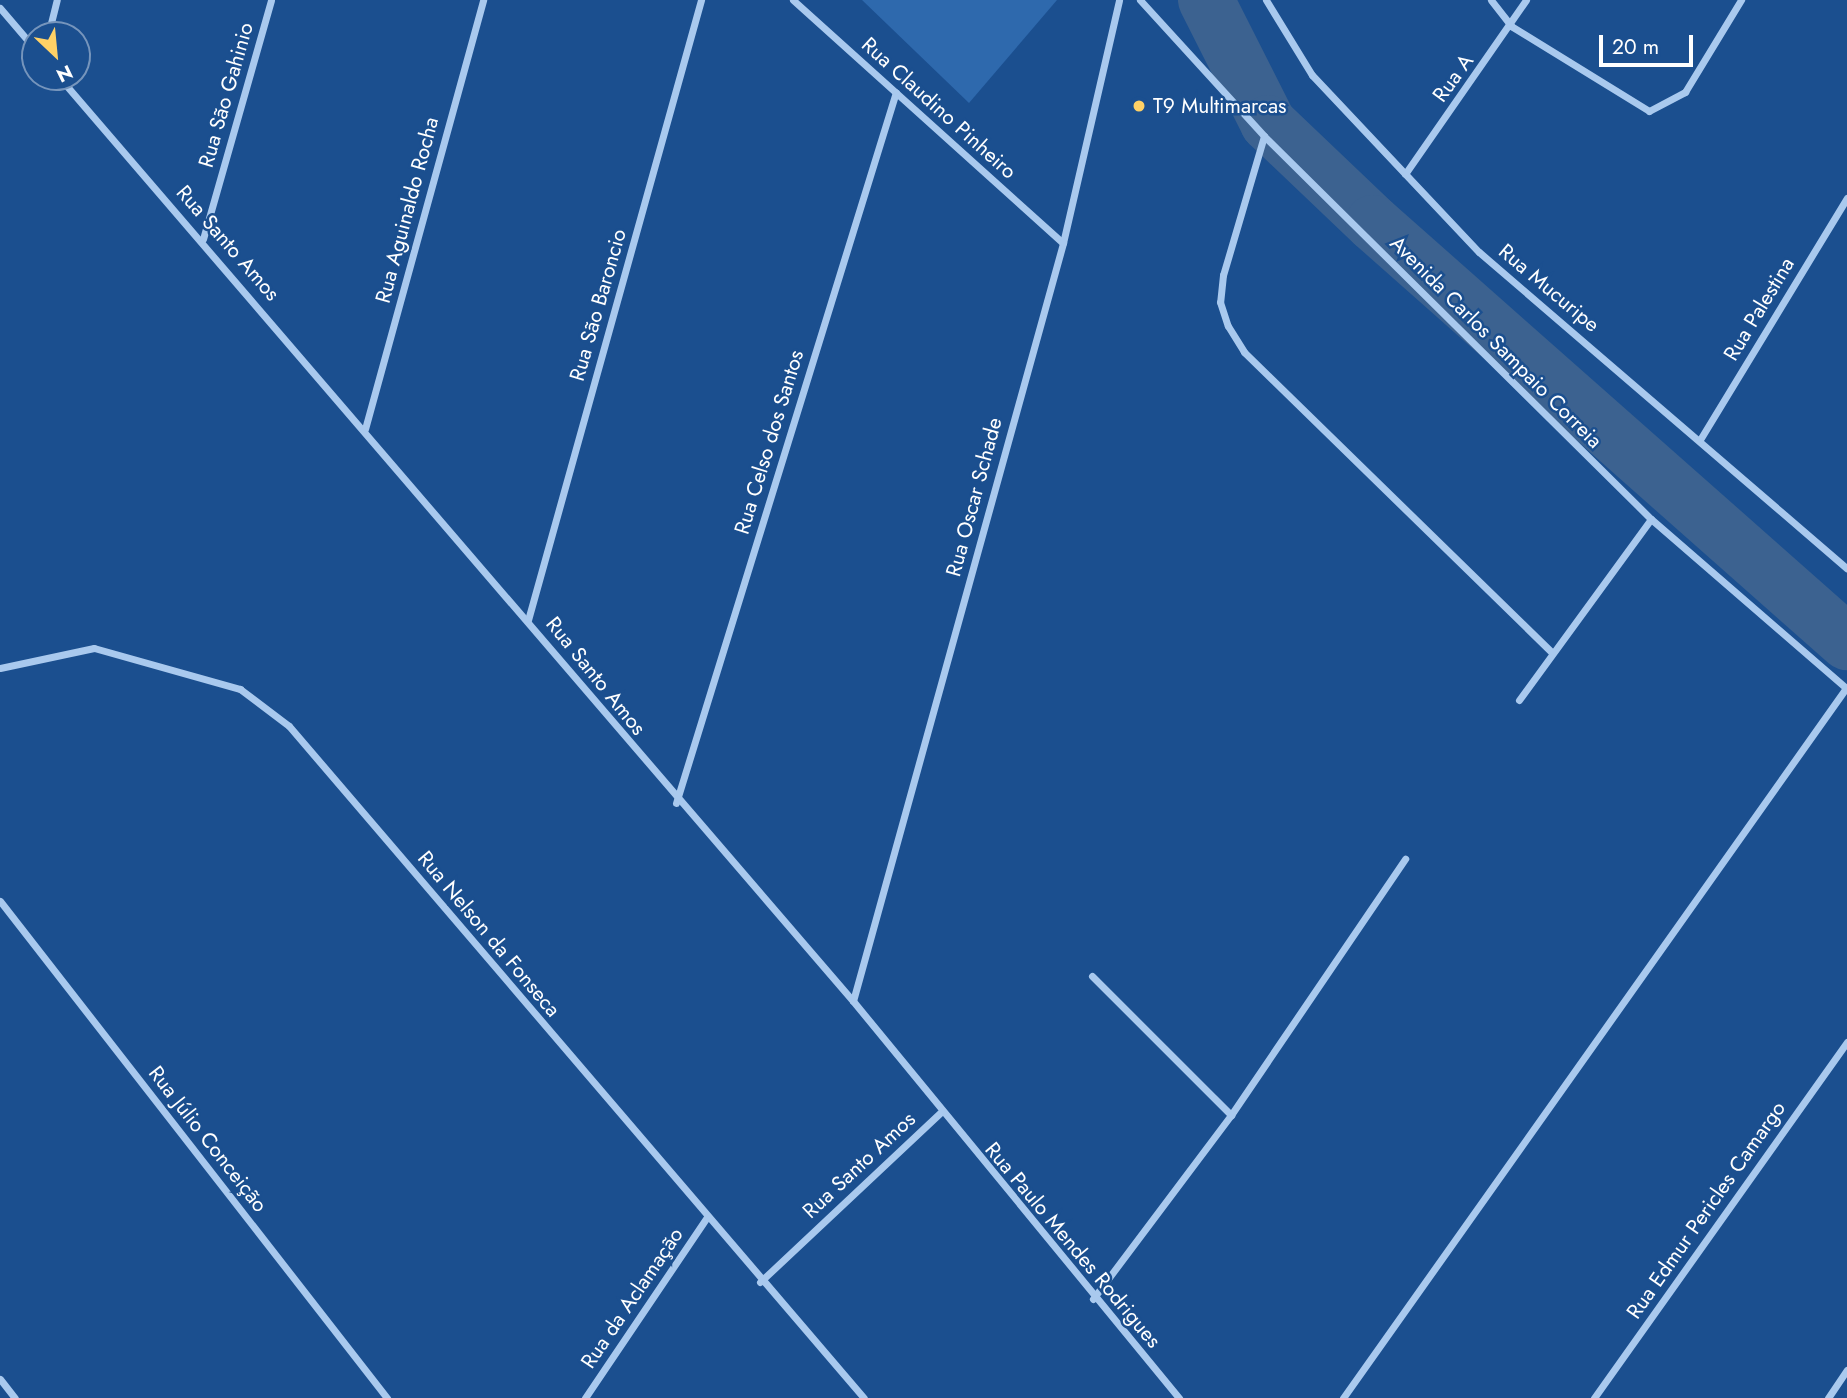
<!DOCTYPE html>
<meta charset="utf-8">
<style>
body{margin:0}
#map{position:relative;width:1847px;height:1398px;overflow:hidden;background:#1b4f8f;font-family:Jost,sans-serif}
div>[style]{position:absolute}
.green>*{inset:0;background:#2e69ad}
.river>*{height:56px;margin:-28px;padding:0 28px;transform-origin:28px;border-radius:28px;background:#3c6290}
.minor>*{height:7px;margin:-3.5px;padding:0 3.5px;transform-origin:3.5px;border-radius:3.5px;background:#a9c9ee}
.dots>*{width:19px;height:19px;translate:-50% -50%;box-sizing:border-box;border:4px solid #1b4f8f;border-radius:50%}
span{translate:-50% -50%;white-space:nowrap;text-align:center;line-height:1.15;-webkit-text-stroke:5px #1b4f8f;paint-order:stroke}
.street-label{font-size:21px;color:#fff}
.poi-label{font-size:21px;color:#fff}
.left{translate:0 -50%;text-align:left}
.north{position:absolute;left:21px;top:21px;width:70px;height:70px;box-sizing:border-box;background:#1b4f8f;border:2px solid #7695bc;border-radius:50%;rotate:154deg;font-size:19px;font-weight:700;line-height:28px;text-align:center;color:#fff}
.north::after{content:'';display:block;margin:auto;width:24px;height:32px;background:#ffd166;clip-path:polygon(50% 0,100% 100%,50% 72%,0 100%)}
.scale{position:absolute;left:1599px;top:35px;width:94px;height:32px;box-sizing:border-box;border:4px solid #fff;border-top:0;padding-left:9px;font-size:21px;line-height:24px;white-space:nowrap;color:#fff;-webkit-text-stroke:5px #1b4f8f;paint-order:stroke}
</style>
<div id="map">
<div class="green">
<div style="clip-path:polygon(862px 0,1057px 0,969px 103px)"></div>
</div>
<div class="river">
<div style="left:1206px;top:0;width:138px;rotate:63.2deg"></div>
<div style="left:1268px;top:123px;width:145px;rotate:43.6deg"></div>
<div style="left:1373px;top:223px;width:633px;rotate:41.48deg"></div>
</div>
<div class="minor">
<div style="left:793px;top:0;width:363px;rotate:42deg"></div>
<div style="left:1140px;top:0;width:184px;rotate:47.6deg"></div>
<div style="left:1264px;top:136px;width:544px;rotate:44.7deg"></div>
<div style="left:1651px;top:519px;width:259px;rotate:40.9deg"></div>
<div style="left:1266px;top:0;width:88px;rotate:58.5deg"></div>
<div style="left:1312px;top:75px;width:243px;rotate:46.7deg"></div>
<div style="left:1479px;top:252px;width:485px;rotate:40.7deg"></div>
<div style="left:1491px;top:0;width:33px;rotate:52deg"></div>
<div style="left:1511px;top:26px;width:162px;rotate:31.6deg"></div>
<div style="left:1649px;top:111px;width:41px;rotate:-27.8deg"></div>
<div style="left:1685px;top:92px;width:108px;rotate:-58.7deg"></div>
<div style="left:0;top:8px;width:54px;rotate:49.5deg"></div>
<div style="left:48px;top:35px;width:36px;rotate:-76deg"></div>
<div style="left:59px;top:77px;width:1218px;rotate:49.33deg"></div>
<div style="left:853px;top:1001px;width:514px;rotate:50.61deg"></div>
<div style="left:1264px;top:136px;width:145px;rotate:106.4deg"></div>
<div style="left:1223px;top:275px;width:27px;rotate:96deg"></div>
<div style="left:1220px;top:302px;width:25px;rotate:72deg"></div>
<div style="left:1228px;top:326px;width:31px;rotate:58deg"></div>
<div style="left:1244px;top:352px;width:429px;rotate:44.3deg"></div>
<div style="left:1405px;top:174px;width:212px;rotate:-55.2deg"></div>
<div style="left:203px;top:239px;width:248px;rotate:-74.1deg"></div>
<div style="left:365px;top:429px;width:445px;rotate:-74.6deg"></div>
<div style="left:1701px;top:438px;width:281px;rotate:-58.7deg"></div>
<div style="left:528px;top:620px;width:644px;rotate:-74.41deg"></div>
<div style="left:0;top:668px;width:96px;rotate:-12deg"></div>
<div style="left:94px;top:648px;width:152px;rotate:15.7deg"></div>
<div style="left:240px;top:689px;width:61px;rotate:37.1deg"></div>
<div style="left:289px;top:726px;width:884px;rotate:49.45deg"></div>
<div style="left:1519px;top:700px;width:224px;rotate:-53.9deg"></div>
<div style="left:676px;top:803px;width:744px;rotate:-72.81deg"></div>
<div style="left:0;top:901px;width:630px;rotate:52.09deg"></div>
<div style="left:1092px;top:976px;width:197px;rotate:45deg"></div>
<div style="left:1231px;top:1115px;width:230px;rotate:126.9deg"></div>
<div style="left:853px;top:1001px;width:787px;rotate:-74.51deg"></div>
<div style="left:1063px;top:243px;width:249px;rotate:-77deg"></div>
<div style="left:1231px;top:1115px;width:310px;rotate:-55.8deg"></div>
<div style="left:760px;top:1282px;width:247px;rotate:-43.2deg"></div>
<div style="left:0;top:1379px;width:24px;rotate:52deg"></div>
<div style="left:585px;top:1398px;width:218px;rotate:-56deg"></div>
<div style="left:1343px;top:1398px;width:870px;rotate:-54.68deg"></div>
<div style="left:1594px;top:1398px;width:437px;rotate:-54.6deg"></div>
<div style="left:1828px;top:1398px;width:34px;rotate:-56deg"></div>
</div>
<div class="dots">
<div style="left:1139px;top:106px;background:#ffd166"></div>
</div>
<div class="street-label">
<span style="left:1453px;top:78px;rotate:-54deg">Rua A</span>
<span style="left:226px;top:95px;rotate:-74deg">Rua São Gahinio</span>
<span style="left:939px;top:108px;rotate:42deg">Rua Claudino Pinheiro</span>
<span style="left:407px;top:210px;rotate:-75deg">Rua Aguinaldo Rocha</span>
<span style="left:228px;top:243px;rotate:49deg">Rua Santo Amos</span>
<span style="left:1549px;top:288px;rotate:40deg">Rua Mucuripe</span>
<span style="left:598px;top:305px;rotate:-74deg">Rua São Baroncio</span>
<span style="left:1759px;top:309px;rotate:-59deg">Rua Palestina</span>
<span style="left:1496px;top:342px;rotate:45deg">Avenida Carlos Sampaio Correia</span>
<span style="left:769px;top:442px;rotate:-73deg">Rua Celso dos Santos</span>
<span style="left:974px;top:497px;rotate:-75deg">Rua Oscar Schade</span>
<span style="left:596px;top:676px;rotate:51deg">Rua Santo Amos</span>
<span style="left:489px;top:934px;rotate:50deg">Rua Nelson da Fonseca</span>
<span style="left:208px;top:1139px;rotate:52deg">Rua Júlio Conceição</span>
<span style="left:859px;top:1165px;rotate:-43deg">Rua Santo Amos</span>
<span style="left:1706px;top:1210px;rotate:-55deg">Rua Edmur Pericles Camargo</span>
<span style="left:1073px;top:1245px;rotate:50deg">Rua Paulo Mendes Rodrigues</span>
<span style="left:632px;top:1298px;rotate:-56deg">Rua da Aclamação</span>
</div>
<div class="poi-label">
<span class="left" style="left:1153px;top:106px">T9 Multimarcas</span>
</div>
<div class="north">N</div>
<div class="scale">20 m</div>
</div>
